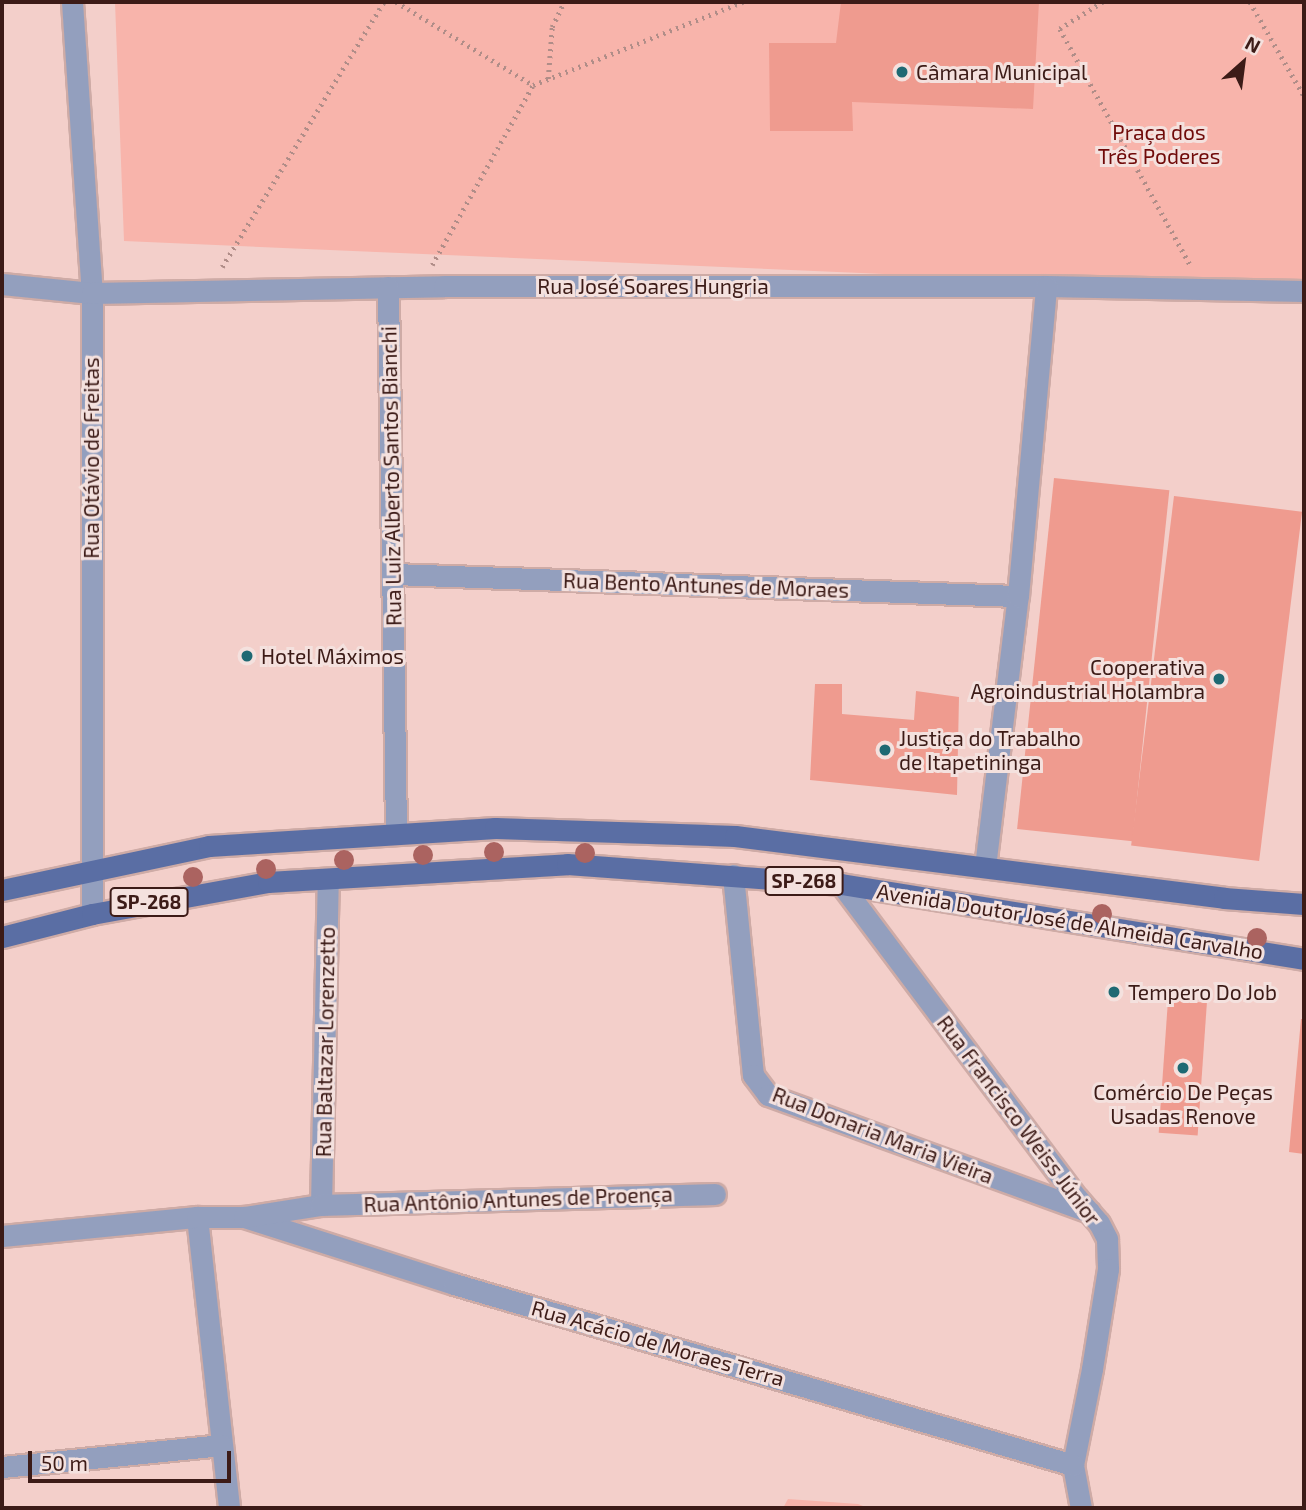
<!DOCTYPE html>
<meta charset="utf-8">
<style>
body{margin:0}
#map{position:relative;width:1306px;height:1510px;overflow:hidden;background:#f3cfca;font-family:"Exo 2",sans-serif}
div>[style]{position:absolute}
.green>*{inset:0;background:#f8b4ab}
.building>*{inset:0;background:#ef9b8f;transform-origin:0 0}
.path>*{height:4.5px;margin-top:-2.25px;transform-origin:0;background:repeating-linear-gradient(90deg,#b08d88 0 2px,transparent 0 7px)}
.roads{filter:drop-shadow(2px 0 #ceaba6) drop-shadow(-2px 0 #ceaba6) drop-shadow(0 2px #ceaba6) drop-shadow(0 -2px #ceaba6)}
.minor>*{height:21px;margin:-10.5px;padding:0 10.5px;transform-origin:10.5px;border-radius:10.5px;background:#939fbe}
.major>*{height:21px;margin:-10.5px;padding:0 10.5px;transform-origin:10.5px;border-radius:10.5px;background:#5a6ea4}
.trees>*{width:20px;height:20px;margin:-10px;border-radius:50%;background:#ab6360}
.dots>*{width:19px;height:19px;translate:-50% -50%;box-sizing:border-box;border:4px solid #f4e1de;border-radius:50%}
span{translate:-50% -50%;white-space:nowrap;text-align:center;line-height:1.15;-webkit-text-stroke:6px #f4e1de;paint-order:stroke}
.shield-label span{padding:2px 5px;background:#f4e1de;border:2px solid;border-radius:5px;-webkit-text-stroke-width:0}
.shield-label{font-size:19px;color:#3c1b17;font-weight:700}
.poi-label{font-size:21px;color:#3c1b17}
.left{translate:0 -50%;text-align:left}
.right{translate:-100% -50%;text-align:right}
.park-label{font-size:21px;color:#700a09}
.street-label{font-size:21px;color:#3c1b17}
.frame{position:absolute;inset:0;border:4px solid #3c1b17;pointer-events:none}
.north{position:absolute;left:1208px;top:28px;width:70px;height:70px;-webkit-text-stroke:5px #f4e1de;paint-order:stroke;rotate:28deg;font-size:19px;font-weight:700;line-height:28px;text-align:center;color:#3c1b17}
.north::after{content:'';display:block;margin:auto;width:24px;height:32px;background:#3c1b17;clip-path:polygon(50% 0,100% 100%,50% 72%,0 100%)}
.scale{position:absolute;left:28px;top:1451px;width:203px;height:32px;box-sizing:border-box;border:4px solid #3c1b17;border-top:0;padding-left:9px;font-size:21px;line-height:24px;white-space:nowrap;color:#3c1b17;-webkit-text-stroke:5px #f4e1de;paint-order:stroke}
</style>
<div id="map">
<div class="green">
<div style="clip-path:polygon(115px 2px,1304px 2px,1304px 287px,1207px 288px,124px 241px)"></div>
<div style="clip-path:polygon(788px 1499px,858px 1504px,868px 1508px,783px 1508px)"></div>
</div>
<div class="building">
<div style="clip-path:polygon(841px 2px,1039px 2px,1033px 109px,852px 102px,853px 131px,770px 131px,769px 43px,836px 43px)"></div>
<div style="left:1054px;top:478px;width:116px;height:353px;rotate:6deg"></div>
<div style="left:1174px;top:496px;width:129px;height:352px;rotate:7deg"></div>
<div style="clip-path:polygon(815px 684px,842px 684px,842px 714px,914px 720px,916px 691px,959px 697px,957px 795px,810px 780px)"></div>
<div style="left:1168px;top:1000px;width:39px;height:133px;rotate:4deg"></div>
<div style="clip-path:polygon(1301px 1019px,1304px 1019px,1304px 1154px,1289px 1152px)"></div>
</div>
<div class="path">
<div style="left:396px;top:2px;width:160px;rotate:31.2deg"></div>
<div style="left:1103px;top:2px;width:51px;rotate:147.9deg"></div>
<div style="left:1060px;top:29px;width:271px;rotate:61.1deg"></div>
<div style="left:1250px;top:2px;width:108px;rotate:60.1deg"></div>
<div style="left:548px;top:79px;width:52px;rotate:-85.6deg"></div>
<div style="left:552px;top:27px;width:28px;rotate:-64deg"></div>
<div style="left:432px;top:265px;width:206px;rotate:-60.7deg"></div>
<div style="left:533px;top:85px;width:226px;rotate:-21.6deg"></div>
<div style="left:222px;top:267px;width:311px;rotate:-58.6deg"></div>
</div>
<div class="roads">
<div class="minor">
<div style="left:72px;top:2px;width:292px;rotate:86.1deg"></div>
<div style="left:92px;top:293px;width:621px;rotate:90deg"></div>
<div style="left:2px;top:284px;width:90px;rotate:5.7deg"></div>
<div style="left:92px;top:293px;width:352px;rotate:-1.1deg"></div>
<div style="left:444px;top:286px;width:602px"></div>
<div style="left:1046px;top:286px;width:258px;rotate:1.1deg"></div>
<div style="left:388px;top:287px;width:546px;rotate:89.16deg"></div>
<div style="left:393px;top:574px;width:625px;rotate:2.02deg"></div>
<div style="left:985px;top:867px;width:273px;rotate:-83.1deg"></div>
<div style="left:1018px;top:596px;width:311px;rotate:-84.8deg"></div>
<div style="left:733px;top:875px;width:201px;rotate:84.3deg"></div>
<div style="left:753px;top:1075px;width:25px;rotate:53deg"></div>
<div style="left:768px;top:1095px;width:342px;rotate:20deg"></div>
<div style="left:841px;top:884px;width:393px;rotate:53.1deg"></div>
<div style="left:1077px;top:1198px;width:33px;rotate:49deg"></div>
<div style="left:1099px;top:1223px;width:18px;rotate:63deg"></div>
<div style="left:1107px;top:1239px;width:30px;rotate:88deg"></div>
<div style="left:1108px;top:1269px;width:101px;rotate:99.1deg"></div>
<div style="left:1092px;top:1369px;width:98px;rotate:101.2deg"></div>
<div style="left:1073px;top:1465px;width:44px;rotate:79.5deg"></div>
<div style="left:321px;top:1205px;width:325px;rotate:-88.8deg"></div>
<div style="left:197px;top:1217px;width:293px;rotate:83.7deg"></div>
<div style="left:244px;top:1217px;width:220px;rotate:17.7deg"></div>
<div style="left:454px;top:1284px;width:645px;rotate:16.3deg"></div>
<div style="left:2px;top:1236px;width:196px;rotate:-5.6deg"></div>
<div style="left:197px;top:1217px;width:47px"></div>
<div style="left:244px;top:1217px;width:78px;rotate:-8.9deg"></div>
<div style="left:321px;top:1205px;width:394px;rotate:-1.6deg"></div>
<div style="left:2px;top:1467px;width:220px;rotate:-5.7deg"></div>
</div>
<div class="major">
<div style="left:2px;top:890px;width:212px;rotate:-12deg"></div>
<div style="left:209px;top:846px;width:287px;rotate:-3.6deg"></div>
<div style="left:495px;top:828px;width:240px;rotate:1.9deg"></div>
<div style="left:735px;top:836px;width:493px;rotate:7.2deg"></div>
<div style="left:1224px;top:898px;width:80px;rotate:4.3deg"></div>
<div style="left:2px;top:937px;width:93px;rotate:-14.3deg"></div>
<div style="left:92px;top:914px;width:179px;rotate:-10.3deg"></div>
<div style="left:268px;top:882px;width:300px;rotate:-3.4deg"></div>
<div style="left:567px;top:864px;width:275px;rotate:4.2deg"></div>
<div style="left:841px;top:884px;width:469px;rotate:9.2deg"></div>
</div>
</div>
<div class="trees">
<div style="left:494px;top:852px"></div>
<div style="left:585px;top:853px"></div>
<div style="left:423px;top:855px"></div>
<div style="left:344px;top:860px"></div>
<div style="left:266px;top:869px"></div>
<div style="left:193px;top:877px"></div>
<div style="left:1102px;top:914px"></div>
<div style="left:1257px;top:938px"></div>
</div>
<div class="dots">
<div style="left:902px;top:72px;background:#1e6973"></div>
<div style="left:247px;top:656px;background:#1e6973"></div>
<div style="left:1219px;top:679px;background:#1e6973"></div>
<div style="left:885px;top:750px;background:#1e6973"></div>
<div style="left:1114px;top:992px;background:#1e6973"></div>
<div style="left:1183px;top:1068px;background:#1e6973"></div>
</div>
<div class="shield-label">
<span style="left:804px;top:881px">SP-268</span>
<span style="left:149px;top:902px">SP-268</span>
</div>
<div class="poi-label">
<span class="left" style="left:916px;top:72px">Câmara Municipal</span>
<span class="left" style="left:261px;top:656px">Hotel Máximos</span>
<span class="right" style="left:1205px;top:679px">Cooperativa<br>Agroindustrial Holambra</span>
<span class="left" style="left:899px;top:750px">Justiça do Trabalho<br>de Itapetininga</span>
<span class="left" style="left:1128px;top:992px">Tempero Do Job</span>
<span style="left:1183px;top:1104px">Comércio De Peças<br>Usadas Renove</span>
</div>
<div class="park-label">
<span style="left:1159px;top:144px">Praça dos<br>Três Poderes</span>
</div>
<div class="street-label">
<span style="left:653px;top:286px">Rua José Soares Hungria</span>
<span style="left:91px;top:458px;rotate:-90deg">Rua Otávio de Freitas</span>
<span style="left:391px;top:476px;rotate:-91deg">Rua Luiz Alberto Santos Bianchi</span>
<span style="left:706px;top:585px;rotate:2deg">Rua Bento Antunes de Moraes</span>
<span style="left:1070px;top:921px;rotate:9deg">Avenida Doutor José de Almeida Carvalho</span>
<span style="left:325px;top:1042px;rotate:-89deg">Rua Baltazar Lorenzetto</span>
<span style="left:1019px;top:1120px;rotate:53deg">Rua Francisco Weiss Júnior</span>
<span style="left:883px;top:1135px;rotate:21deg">Rua Donaria Maria Vieira</span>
<span style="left:518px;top:1199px;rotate:-2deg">Rua Antônio Antunes de Proença</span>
<span style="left:658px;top:1343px;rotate:16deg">Rua Acácio de Moraes Terra</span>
</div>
<div class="frame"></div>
<div class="north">N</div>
<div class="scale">50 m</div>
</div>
